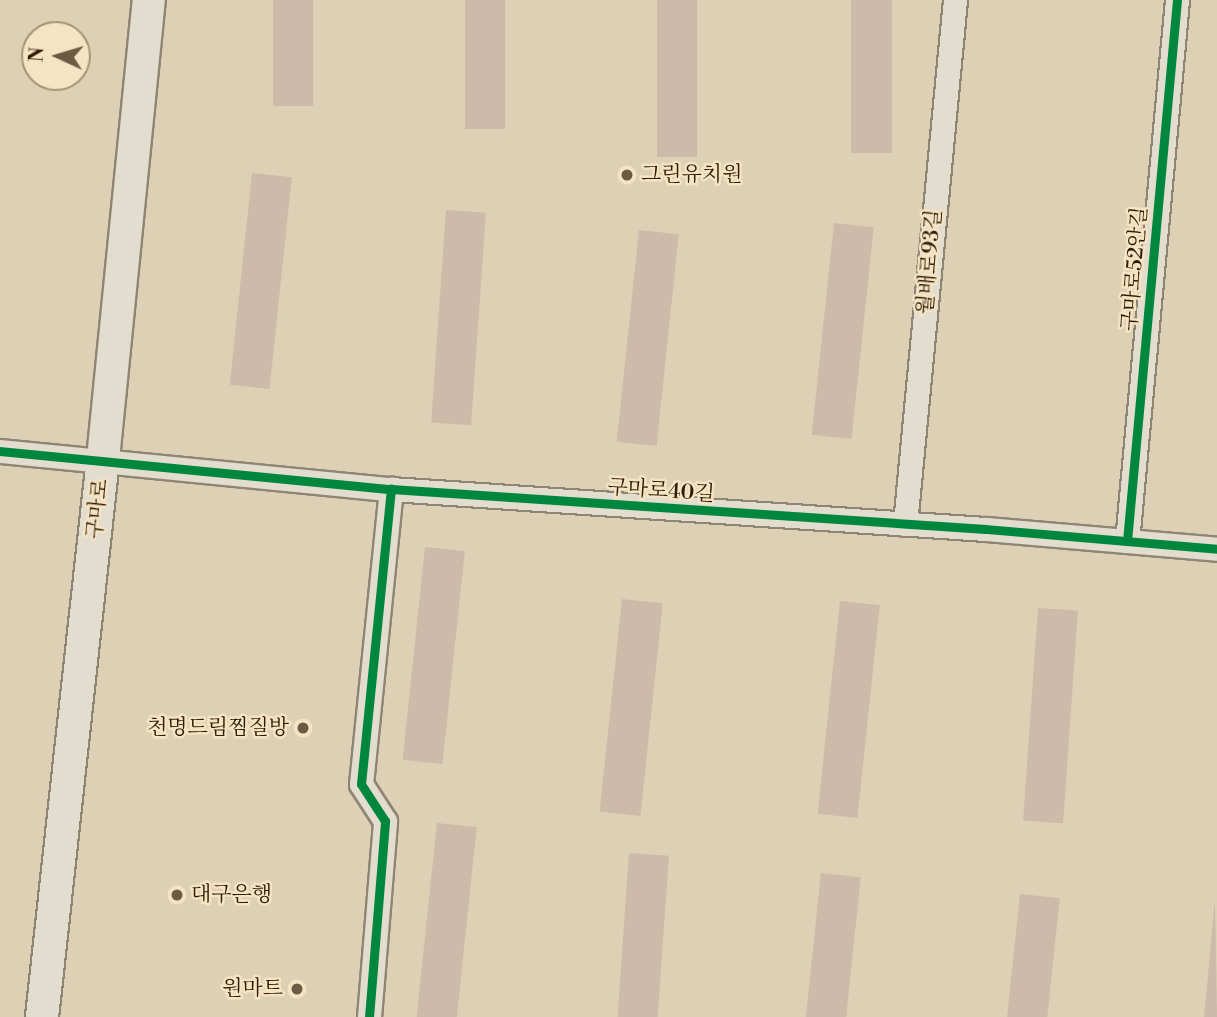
<!DOCTYPE html>
<meta charset="utf-8">
<style>
body{margin:0}
#map{position:relative;width:1217px;height:1017px;overflow:hidden;background:#ddd0b5;font-family:"Libre Bodoni","Noto Serif KR",serif}
div>[style]{position:absolute}
.building>*{inset:0;background:#cdbaa9;transform-origin:0 0}
.roads{filter:drop-shadow(2px 0 #8f8573) drop-shadow(-2px 0 #8f8573) drop-shadow(0 2px #8f8573) drop-shadow(0 -2px #8f8573)}
.minor>*{height:23px;margin:-11.5px;padding:0 11.5px;transform-origin:11.5px;border-radius:11.5px;background:#e3ddcf}
.secondary>*{height:32px;margin:-16px;padding:0 16px;transform-origin:16px;border-radius:16px;background:#e3ddcf}
.cycleway>*{height:9px;margin:-4.5px;padding:0 4.5px;transform-origin:4.5px;border-radius:4.5px;background:#00873e}
.dots>*{width:19px;height:19px;translate:-50% -50%;box-sizing:border-box;border:4px solid #f4e4c4;border-radius:50%}
span{translate:-50% -50%;white-space:nowrap;text-align:center;line-height:1.15;-webkit-text-stroke:5px #f4e4c4;paint-order:stroke}
.poi-label{font-size:21px;color:#321a04}
.left{translate:0 -50%;text-align:left}
.right{translate:-100% -50%;text-align:right}
.street-label{font-size:21px;color:#321a04}
.north{position:absolute;left:21px;top:21px;width:70px;height:70px;box-sizing:border-box;background:#f4e4c4;border:2px solid #a69377;border-radius:50%;rotate:274deg;font-size:19px;font-weight:700;line-height:28px;text-align:center;color:#321a04}
.north::after{content:'';display:block;margin:auto;width:24px;height:32px;background:#6e5a42;clip-path:polygon(50% 0,100% 100%,50% 72%,0 100%)}
</style>
<div id="map">
<div class="building">
<div style="left:273px;top:0;width:40px;height:106px"></div>
<div style="left:465px;top:0;width:40px;height:129px"></div>
<div style="left:657px;top:0;width:40px;height:157px"></div>
<div style="left:851px;top:0;width:41px;height:153px"></div>
<div style="left:252px;top:173px;width:40px;height:213px;rotate:6deg"></div>
<div style="left:446px;top:210px;width:40px;height:213px;rotate:4deg"></div>
<div style="left:834px;top:223px;width:40px;height:213px;rotate:6deg"></div>
<div style="left:639px;top:230px;width:40px;height:213px;rotate:6deg"></div>
<div style="left:425px;top:547px;width:40px;height:214px;rotate:6deg"></div>
<div style="left:622px;top:599px;width:41px;height:214px;rotate:6deg"></div>
<div style="left:840px;top:601px;width:40px;height:214px;rotate:6deg"></div>
<div style="left:1038px;top:608px;width:40px;height:213px;rotate:4deg"></div>
<div style="left:437px;top:823px;width:40px;height:195px;rotate:6deg"></div>
<div style="left:629px;top:853px;width:40px;height:165px;rotate:4deg"></div>
<div style="left:821px;top:873px;width:40px;height:145px;rotate:6deg"></div>
<div style="left:1020px;top:894px;width:40px;height:124px;rotate:6deg"></div>
<div style="clip-path:polygon(1215px 900px,1217px 1017px,1204px 1017px)"></div>
</div>
<div class="roads">
<div class="minor">
<div style="left:0;top:451px;width:393px;rotate:5.6deg"></div>
<div style="left:391px;top:489px;width:596px;rotate:3.85deg"></div>
<div style="left:986px;top:529px;width:232px;rotate:4.9deg"></div>
<div style="left:905px;top:524px;width:526px;rotate:-84.55deg"></div>
<div style="left:1127px;top:541px;width:543px;rotate:-84.72deg"></div>
<div style="left:369px;top:1017px;width:197px;rotate:-85.3deg"></div>
<div style="left:385px;top:821px;width:44px;rotate:-123deg"></div>
<div style="left:361px;top:784px;width:297px;rotate:-84.2deg"></div>
</div>
<div class="secondary">
<div style="left:42px;top:1017px;width:561px;rotate:-83.76deg"></div>
<div style="left:103px;top:459px;width:461px;rotate:-84.3deg"></div>
</div>
</div>
<div class="cycleway">
<div style="left:0;top:451px;width:393px;rotate:5.6deg"></div>
<div style="left:391px;top:489px;width:596px;rotate:3.85deg"></div>
<div style="left:986px;top:529px;width:232px;rotate:4.9deg"></div>
<div style="left:1127px;top:541px;width:543px;rotate:-84.72deg"></div>
<div style="left:369px;top:1017px;width:197px;rotate:-85.3deg"></div>
<div style="left:385px;top:821px;width:44px;rotate:-123deg"></div>
<div style="left:361px;top:784px;width:297px;rotate:-84.2deg"></div>
</div>
<div class="dots">
<div style="left:627px;top:175px;background:#6e5a42"></div>
<div style="left:303px;top:728px;background:#6e5a42"></div>
<div style="left:177px;top:895px;background:#6e5a42"></div>
<div style="left:297px;top:989px;background:#6e5a42"></div>
</div>
<div class="poi-label">
<span class="left" style="left:641px;top:175px">그린유치원</span>
<span class="right" style="left:289px;top:728px">천명드림찜질방</span>
<span class="left" style="left:191px;top:895px">대구은행</span>
<span class="right" style="left:283px;top:989px">원마트</span>
</div>
<div class="street-label">
<span style="left:930px;top:262px;rotate:-85deg">월배로93길</span>
<span style="left:1135px;top:269px;rotate:-85deg">구마로52안길</span>
<span style="left:661px;top:491px;rotate:4deg">구마로40길</span>
<span style="left:98px;top:509px;rotate:-84deg">구마로</span>
</div>
<div class="north">N</div>
</div>
